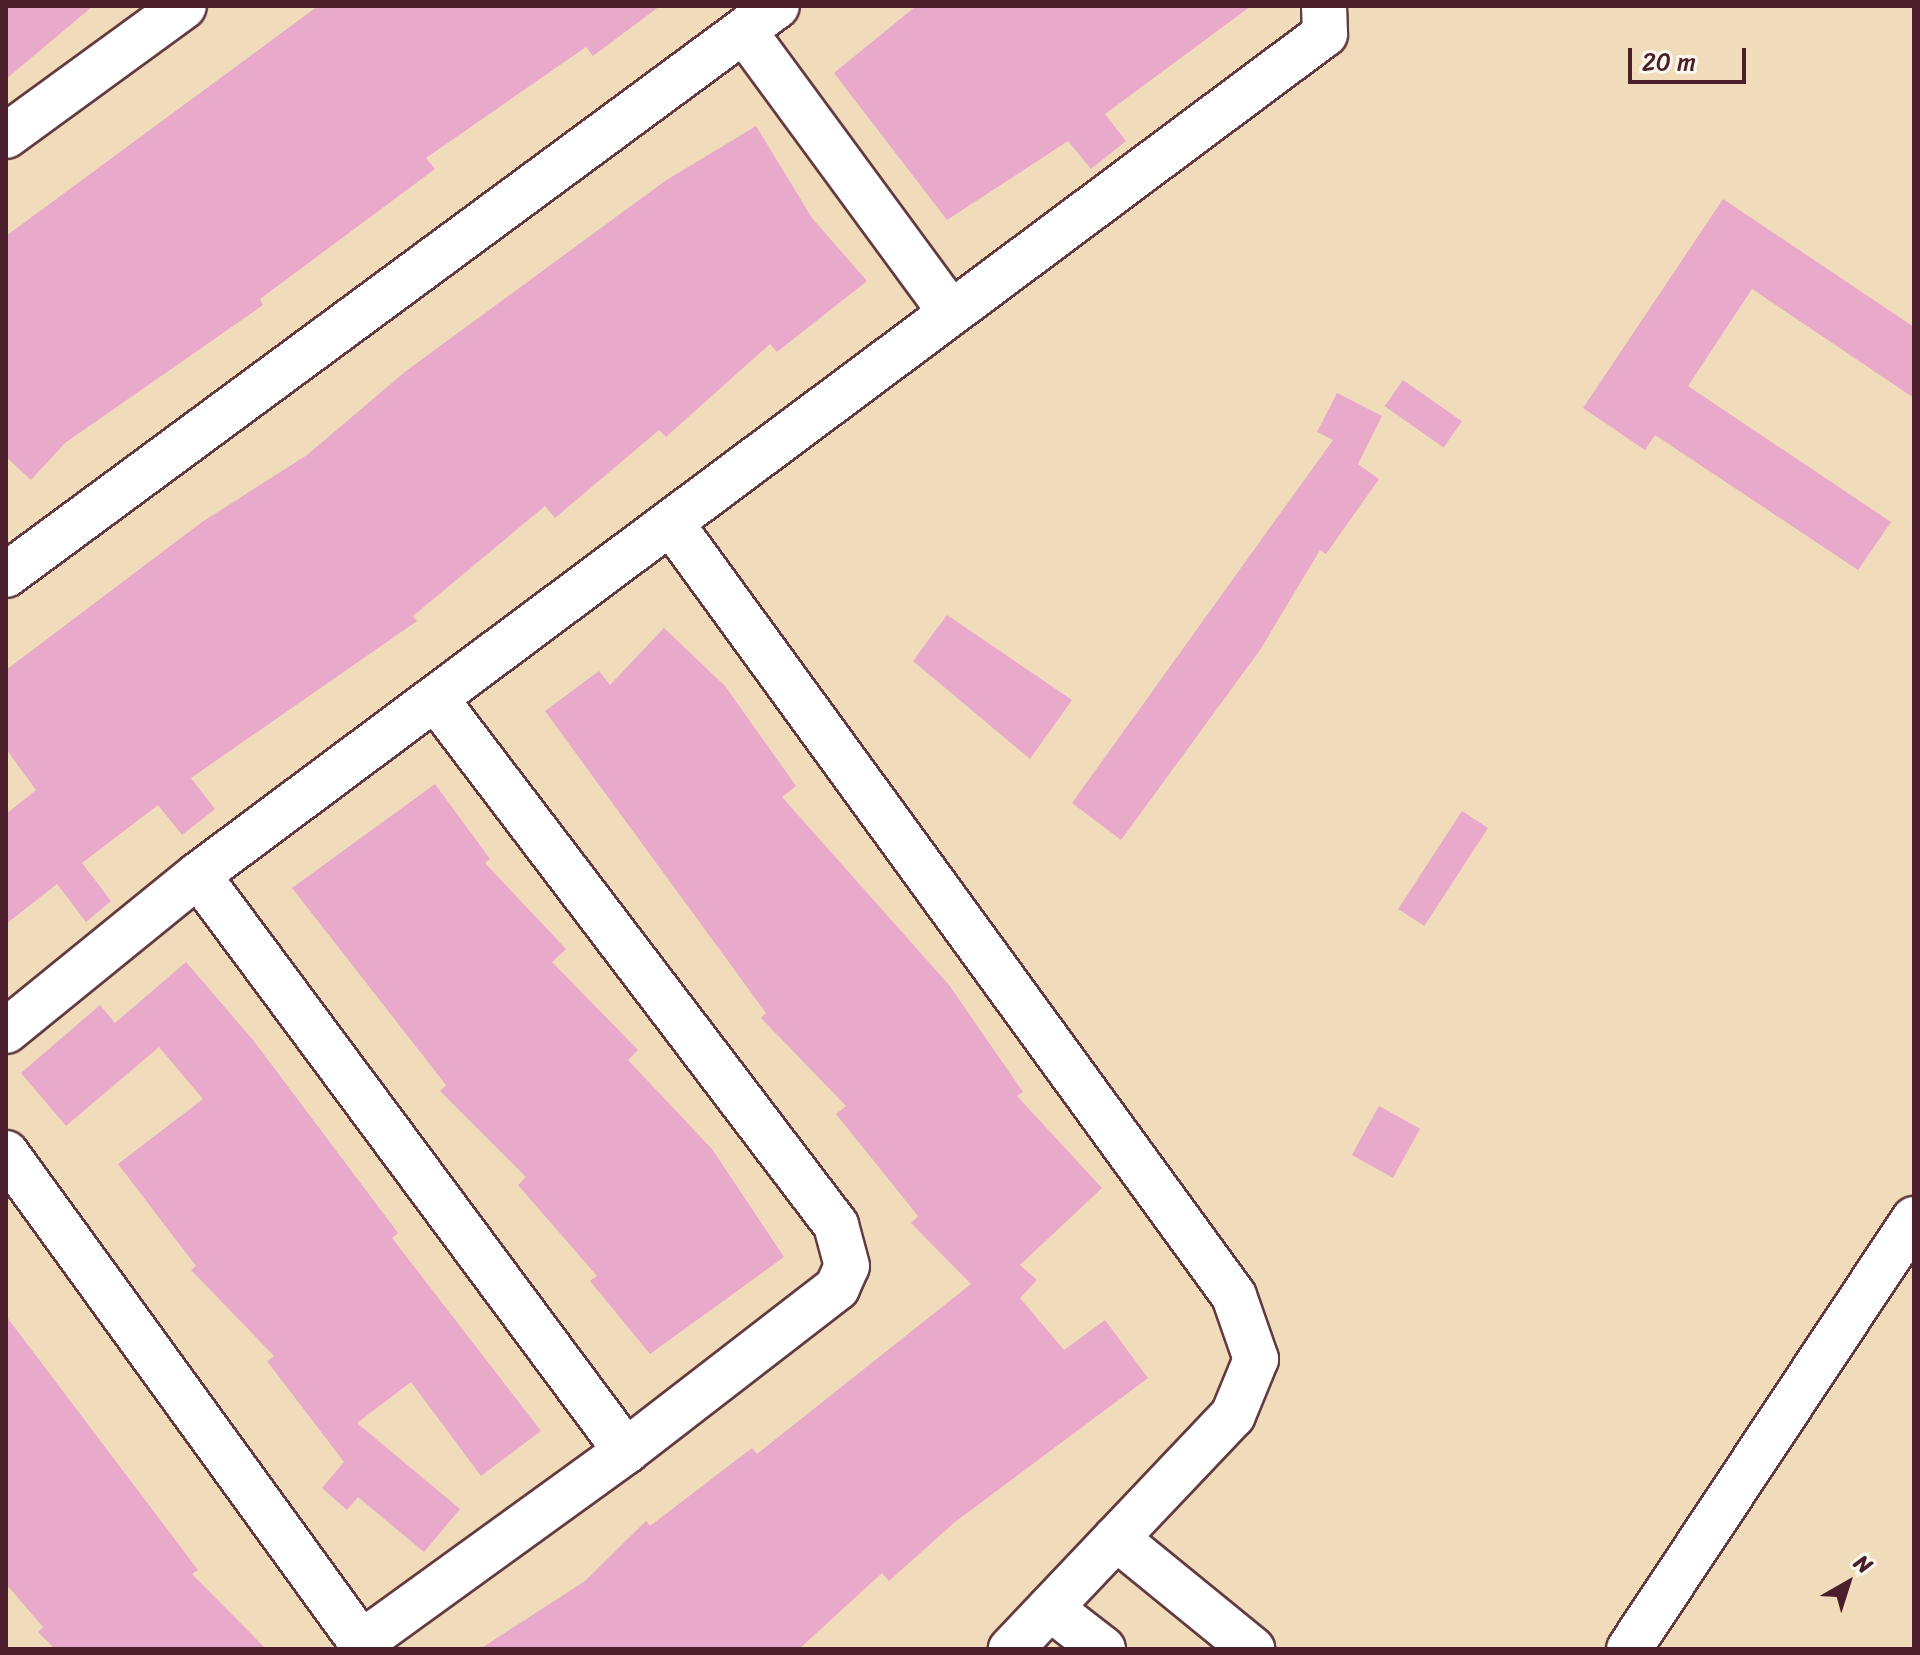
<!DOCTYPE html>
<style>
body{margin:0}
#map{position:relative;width:1920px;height:1655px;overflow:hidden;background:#f0dcba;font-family:Sriracha,sans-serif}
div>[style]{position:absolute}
.building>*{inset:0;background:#e9a9cb;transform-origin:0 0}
.roads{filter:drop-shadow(2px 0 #633b40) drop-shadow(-2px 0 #633b40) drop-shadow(0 2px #633b40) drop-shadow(0 -2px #633b40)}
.minor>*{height:44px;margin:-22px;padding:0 22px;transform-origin:22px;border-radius:22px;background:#fff}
.major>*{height:44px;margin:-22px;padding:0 22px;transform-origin:22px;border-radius:22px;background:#fff}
span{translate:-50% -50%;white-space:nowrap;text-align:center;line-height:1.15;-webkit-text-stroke:7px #fbf7ec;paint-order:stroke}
.frame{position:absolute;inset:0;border:8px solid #4a1f2b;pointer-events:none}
.north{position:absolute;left:1808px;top:1543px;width:80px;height:80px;-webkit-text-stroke:6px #fbf7ec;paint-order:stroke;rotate:39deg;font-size:22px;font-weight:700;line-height:32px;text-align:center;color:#4a1f2b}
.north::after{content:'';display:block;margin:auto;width:28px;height:36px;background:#4a1f2b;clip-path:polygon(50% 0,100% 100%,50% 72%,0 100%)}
.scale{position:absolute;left:1628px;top:48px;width:118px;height:36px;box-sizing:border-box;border:4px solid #4a1f2b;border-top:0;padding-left:10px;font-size:24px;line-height:28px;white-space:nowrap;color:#4a1f2b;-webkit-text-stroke:6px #fbf7ec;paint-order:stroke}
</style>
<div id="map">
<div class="building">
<div style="clip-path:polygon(6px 6px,93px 6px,6px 79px)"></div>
<div style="clip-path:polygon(318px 6px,660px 6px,593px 56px,586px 47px,426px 158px,435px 169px,260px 299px,263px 305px,65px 443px,31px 480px,6px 457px,6px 236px)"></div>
<div style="clip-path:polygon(916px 6px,1251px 6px,1105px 114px,1126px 141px,1091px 169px,1068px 141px,947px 220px,834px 73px)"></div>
<div style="clip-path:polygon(756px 126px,812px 218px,867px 281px,777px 352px,770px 344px,666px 437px,659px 430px,555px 518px,545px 506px,413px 616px,417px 621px,191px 778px,215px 809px,182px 835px,158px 805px,82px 863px,111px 901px,86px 922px,57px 884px,6px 924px,6px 814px,36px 790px,6px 749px,6px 670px,202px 522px,307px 455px,406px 371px,665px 181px)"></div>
<div style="clip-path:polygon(1723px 199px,1914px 327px,1914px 398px,1752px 289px,1688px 386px,1891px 522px,1858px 570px,1655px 435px,1645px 450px,1583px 408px)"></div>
<div style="left:1403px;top:380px;width:72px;height:32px;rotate:35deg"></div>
<div style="clip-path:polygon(1337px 393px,1382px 416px,1358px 464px,1379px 479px,1326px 554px,1320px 550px,1260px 650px,1121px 840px,1072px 803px,1333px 440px,1317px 432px)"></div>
<div style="clip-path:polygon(947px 615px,1072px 700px,1030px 759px,913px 661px)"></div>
<div style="clip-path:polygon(664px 628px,725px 686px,796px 786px,782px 797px,949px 985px,1023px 1092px,1017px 1096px,1102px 1188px,1020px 1265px,1037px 1280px,1020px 1298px,1064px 1350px,1105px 1320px,1148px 1378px,955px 1522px,889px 1581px,882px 1573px,799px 1649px,480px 1649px,585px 1581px,646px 1521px,650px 1526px,752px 1448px,757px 1454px,971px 1284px,911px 1223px,918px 1216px,836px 1114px,846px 1106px,761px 1018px,766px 1013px,545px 711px,599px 671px,610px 685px)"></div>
<div style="clip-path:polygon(435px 784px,490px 859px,485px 863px,566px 949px,552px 962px,638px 1050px,628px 1060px,712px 1149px,784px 1257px,650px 1354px,590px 1281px,597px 1276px,518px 1185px,526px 1177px,440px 1091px,446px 1085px,292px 888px)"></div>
<div style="left:1462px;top:811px;width:31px;height:117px;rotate:33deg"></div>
<div style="clip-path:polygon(186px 962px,253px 1040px,398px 1233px,392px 1238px,541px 1431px,481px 1476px,411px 1382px,357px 1423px,460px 1509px,424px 1552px,358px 1497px,347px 1510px,322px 1488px,344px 1462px,267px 1361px,274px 1356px,191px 1270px,196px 1266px,118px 1164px,203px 1099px,159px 1047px,66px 1126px,21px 1073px,100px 1005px,115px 1023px)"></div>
<div style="left:1379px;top:1106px;width:47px;height:56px;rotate:29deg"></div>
<div style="clip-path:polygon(6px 1316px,198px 1570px,192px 1574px,266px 1649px,55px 1649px,38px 1632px,43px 1627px,6px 1584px)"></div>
</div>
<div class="roads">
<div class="minor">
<div style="left:744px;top:31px;width:346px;rotate:53.7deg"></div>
<div style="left:6px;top:136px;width:220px;rotate:-36.1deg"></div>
<div style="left:671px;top:523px;width:956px;rotate:53.93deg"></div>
<div style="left:1234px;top:1296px;width:67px;rotate:70.8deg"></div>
<div style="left:1256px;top:1359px;width:61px;rotate:112.3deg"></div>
<div style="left:1233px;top:1415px;width:323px;rotate:133.5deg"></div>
<div style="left:6px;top:575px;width:958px;rotate:-36.43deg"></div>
<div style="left:198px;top:875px;width:718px;rotate:53.39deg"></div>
<div style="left:6px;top:1031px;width:247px;rotate:-39.1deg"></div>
<div style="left:198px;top:875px;width:1406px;rotate:-36.73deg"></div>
<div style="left:1325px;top:34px;width:28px;rotate:-92deg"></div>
<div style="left:6px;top:1153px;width:613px;rotate:54.03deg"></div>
<div style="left:1116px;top:1538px;width:176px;rotate:39.2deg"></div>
<div style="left:1050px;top:1608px;width:67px;rotate:37.7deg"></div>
<div style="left:361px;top:1643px;width:327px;rotate:-35.9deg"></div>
<div style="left:626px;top:1451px;width:267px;rotate:-37.7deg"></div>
<div style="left:837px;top:1288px;width:24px;rotate:-66deg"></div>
<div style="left:847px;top:1266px;width:42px;rotate:-105deg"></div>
<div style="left:836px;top:1225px;width:662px;rotate:-127.27deg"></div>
</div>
<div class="major">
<div style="left:1629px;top:1649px;width:516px;rotate:-56.46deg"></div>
</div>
</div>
<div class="frame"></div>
<div class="north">N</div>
<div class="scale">20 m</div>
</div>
